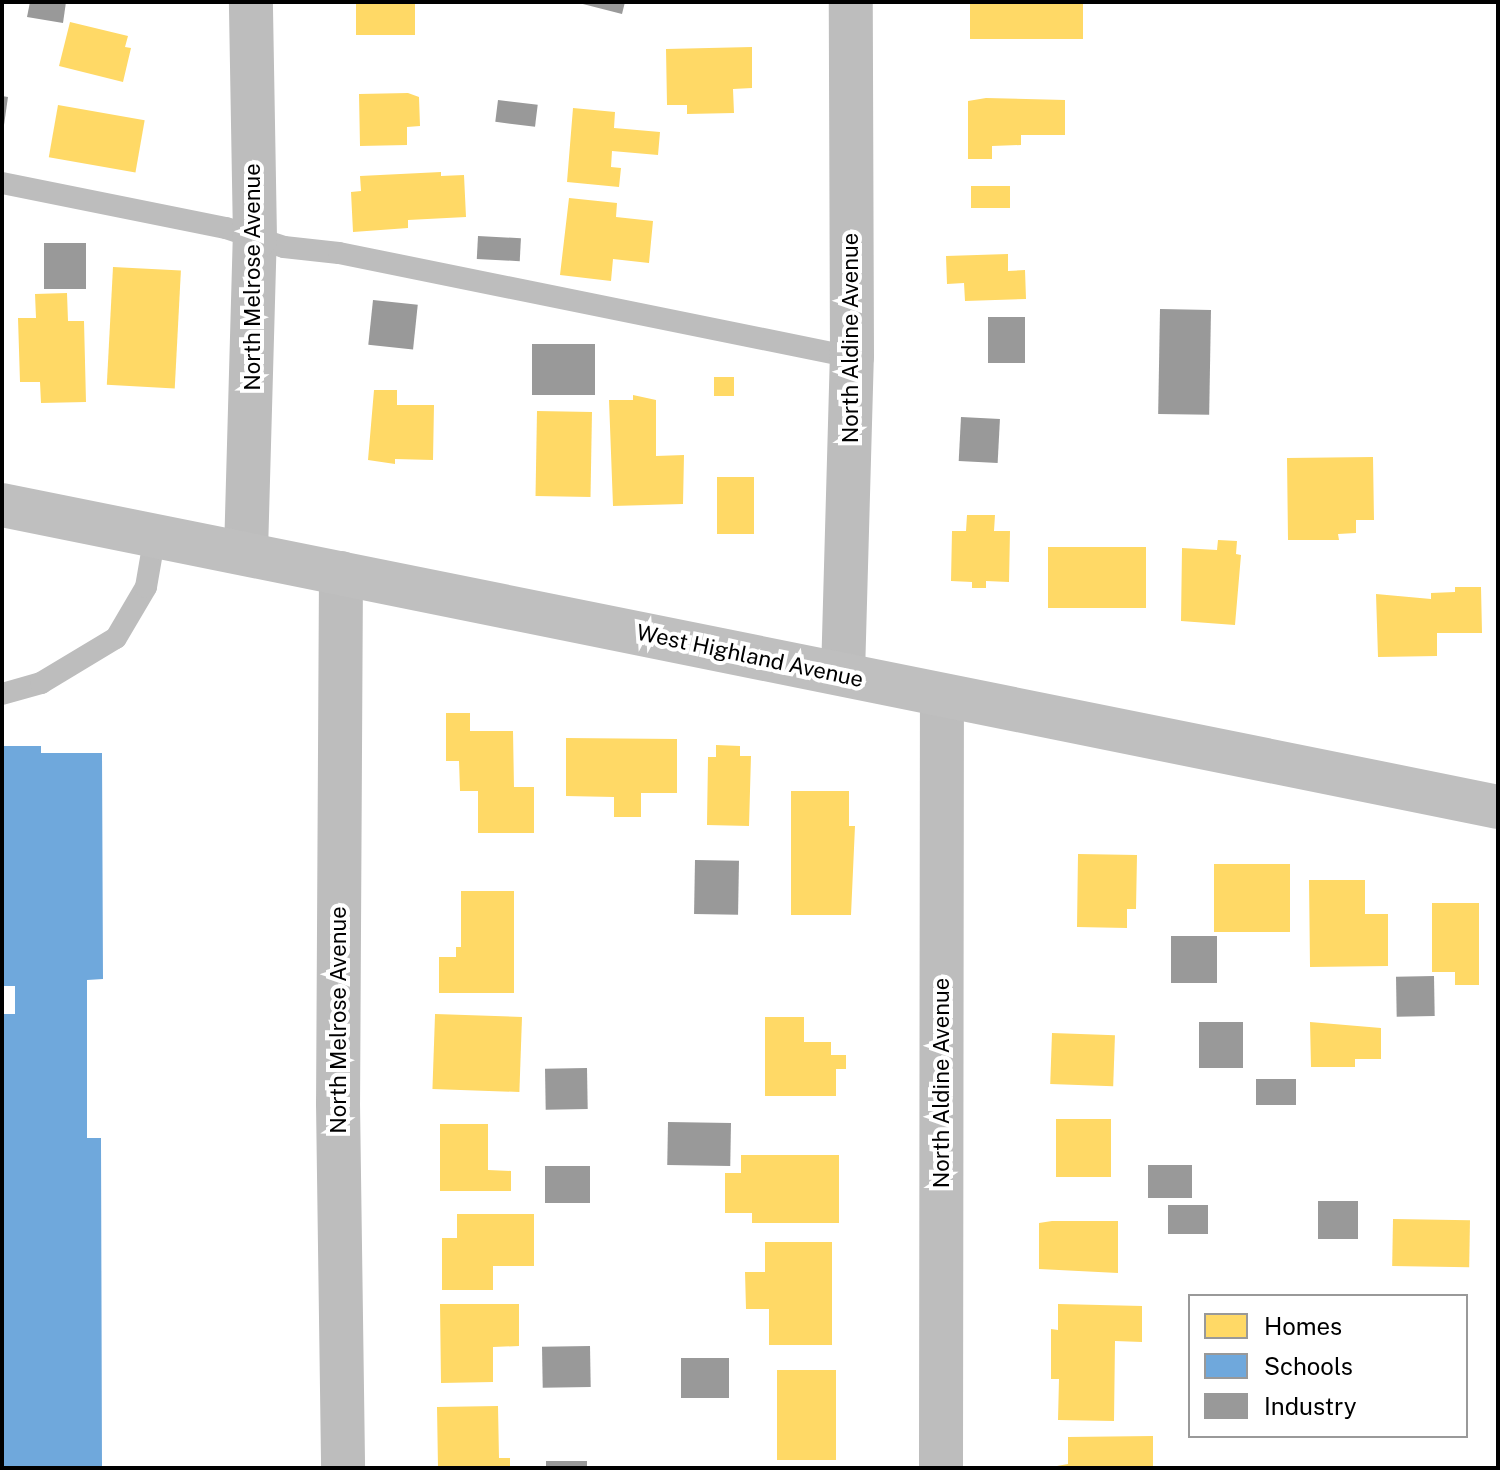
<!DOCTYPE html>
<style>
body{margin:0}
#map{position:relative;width:1500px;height:1470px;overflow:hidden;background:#fff;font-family:"Public Sans",sans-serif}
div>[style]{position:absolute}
.homes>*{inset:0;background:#ffd966;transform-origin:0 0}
.schools>*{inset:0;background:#6fa8dc}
.industry>*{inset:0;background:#999;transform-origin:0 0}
.service>*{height:22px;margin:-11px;padding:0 11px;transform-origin:11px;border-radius:11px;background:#bdbdbd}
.minor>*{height:44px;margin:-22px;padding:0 22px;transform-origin:22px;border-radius:22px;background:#bdbdbd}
.secondary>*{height:44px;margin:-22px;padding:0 22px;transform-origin:22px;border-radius:22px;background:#bfbfbf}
span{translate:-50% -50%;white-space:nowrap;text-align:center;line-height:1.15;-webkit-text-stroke:8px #fff;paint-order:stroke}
.street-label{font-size:22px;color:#000}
.frame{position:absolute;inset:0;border:4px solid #000;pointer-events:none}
.legend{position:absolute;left:1188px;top:1294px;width:280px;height:144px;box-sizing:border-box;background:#fff;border:2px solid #999;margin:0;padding:10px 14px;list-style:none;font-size:24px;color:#000}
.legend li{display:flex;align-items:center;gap:16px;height:40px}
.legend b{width:40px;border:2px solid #999}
</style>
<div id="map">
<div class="homes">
<div style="left:356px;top:2px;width:59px;height:33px"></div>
<div style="left:970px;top:2px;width:113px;height:37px"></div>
<div style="clip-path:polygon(70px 22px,128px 36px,125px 47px,131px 48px,123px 82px,59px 66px)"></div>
<div style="clip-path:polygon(752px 47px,752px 88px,733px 89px,734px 113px,687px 114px,687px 105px,667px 105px,666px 49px)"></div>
<div style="clip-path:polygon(408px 93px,419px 97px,420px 126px,407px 127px,407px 145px,360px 146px,359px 94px)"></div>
<div style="clip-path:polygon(986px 98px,1065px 100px,1065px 135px,1021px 135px,1021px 145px,992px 146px,992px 159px,968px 159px,968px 101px)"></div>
<div style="left:58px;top:105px;width:88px;height:53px;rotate:10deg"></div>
<div style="clip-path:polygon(573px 108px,615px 112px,614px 128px,660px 132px,658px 155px,612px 151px,611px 167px,621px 168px,619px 187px,567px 182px)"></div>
<div style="clip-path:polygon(441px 172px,441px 176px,464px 175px,466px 217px,408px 220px,408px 228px,353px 232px,351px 192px,361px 191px,360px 176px)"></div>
<div style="left:1010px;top:186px;width:22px;height:39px;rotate:90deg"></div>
<div style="clip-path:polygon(569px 198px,617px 203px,616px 217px,653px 221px,649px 263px,613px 259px,611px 281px,560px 275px)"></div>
<div style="clip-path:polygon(1008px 254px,1008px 271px,1025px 270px,1026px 299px,965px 301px,964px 283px,947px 284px,946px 256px)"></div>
<div style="left:113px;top:267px;width:68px;height:118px;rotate:3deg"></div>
<div style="clip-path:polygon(67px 293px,68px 321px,84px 321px,86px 402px,41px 403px,40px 382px,20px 382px,18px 318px,36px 318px,35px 294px)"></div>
<div style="left:734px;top:377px;width:19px;height:20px;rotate:90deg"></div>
<div style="clip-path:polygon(374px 390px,397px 390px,397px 405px,434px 405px,433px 460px,395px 459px,395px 464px,368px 460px)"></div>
<div style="clip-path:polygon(633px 395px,656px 400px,656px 456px,684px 455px,683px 504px,613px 506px,609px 400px,633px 400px)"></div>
<div style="left:537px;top:411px;width:55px;height:85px;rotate:1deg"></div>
<div style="clip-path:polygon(1373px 457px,1374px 520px,1356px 520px,1356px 533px,1338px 534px,1339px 540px,1288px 540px,1287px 458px)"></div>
<div style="left:717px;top:477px;width:37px;height:57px"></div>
<div style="clip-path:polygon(967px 515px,995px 515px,994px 531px,1010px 531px,1009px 582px,986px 581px,986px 588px,972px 588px,972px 582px,951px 581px,952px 531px,966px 531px)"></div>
<div style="clip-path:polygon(1218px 540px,1237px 541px,1236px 554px,1241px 555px,1235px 625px,1181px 621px,1182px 548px,1217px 550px)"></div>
<div style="left:1048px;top:547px;width:98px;height:61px"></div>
<div style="clip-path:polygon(1455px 587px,1481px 587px,1482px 633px,1437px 633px,1437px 656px,1378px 657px,1376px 594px,1431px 599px,1431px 593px,1455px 592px)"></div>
<div style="clip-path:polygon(446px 713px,470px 713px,470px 731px,513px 731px,514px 787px,534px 787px,534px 833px,478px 833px,478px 791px,460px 791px,459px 761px,446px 761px)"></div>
<div style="clip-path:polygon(566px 738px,677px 739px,677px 793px,641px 793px,641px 817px,614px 817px,614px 797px,566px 796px)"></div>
<div style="clip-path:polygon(716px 745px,740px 746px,740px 756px,751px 756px,749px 826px,707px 825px,708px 757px,716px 757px)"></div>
<div style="clip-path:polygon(791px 791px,849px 791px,849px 826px,855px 826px,851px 915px,791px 915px)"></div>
<div style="clip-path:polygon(1078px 854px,1137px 855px,1136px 909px,1127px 909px,1127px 928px,1077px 927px)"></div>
<div style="left:1214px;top:864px;width:76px;height:68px"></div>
<div style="clip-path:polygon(1309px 880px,1365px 880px,1365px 914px,1388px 914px,1388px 966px,1310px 967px)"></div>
<div style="clip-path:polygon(461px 891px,514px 891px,514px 993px,439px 993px,439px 957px,456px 957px,456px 947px,461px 947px)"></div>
<div style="clip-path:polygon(1432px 903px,1479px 903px,1479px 985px,1455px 985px,1455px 972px,1432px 972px)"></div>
<div style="left:522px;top:1017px;width:75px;height:87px;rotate:92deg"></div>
<div style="clip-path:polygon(765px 1017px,804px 1017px,804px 1042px,831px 1042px,831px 1055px,846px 1055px,846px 1069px,836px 1069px,836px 1096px,765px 1096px)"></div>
<div style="clip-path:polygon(1310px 1022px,1381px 1028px,1381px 1059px,1355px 1059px,1355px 1067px,1311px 1067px)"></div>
<div style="left:1052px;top:1033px;width:63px;height:51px;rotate:2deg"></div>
<div style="left:1056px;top:1119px;width:55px;height:58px"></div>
<div style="clip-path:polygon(440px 1124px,488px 1124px,488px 1170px,511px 1171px,511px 1191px,440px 1191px)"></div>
<div style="clip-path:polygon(741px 1155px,839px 1155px,839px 1223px,752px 1223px,752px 1213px,725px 1213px,725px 1173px,741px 1173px)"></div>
<div style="clip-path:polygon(457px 1214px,534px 1214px,534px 1266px,493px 1266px,493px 1290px,442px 1290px,442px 1238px,457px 1238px)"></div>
<div style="left:1393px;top:1219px;width:77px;height:47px;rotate:1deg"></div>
<div style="clip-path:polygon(1052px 1221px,1118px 1221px,1118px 1273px,1039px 1269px,1039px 1223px)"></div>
<div style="clip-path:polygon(765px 1242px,832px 1242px,832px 1345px,769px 1345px,769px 1309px,746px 1309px,745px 1272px,765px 1272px)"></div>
<div style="clip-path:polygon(440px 1304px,519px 1304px,519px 1346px,493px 1347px,493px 1382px,441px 1383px)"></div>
<div style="clip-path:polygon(1058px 1304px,1142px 1306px,1142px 1342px,1115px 1341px,1114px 1421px,1058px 1420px,1059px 1379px,1051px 1379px,1051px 1329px,1058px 1330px)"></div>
<div style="left:777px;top:1370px;width:59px;height:90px"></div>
<div style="clip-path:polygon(498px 1406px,499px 1458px,510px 1458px,510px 1468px,438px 1468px,437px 1407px)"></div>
<div style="clip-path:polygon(1153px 1436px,1153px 1466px,1046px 1468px,1068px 1464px,1068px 1437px)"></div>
</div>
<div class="schools">
<div style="clip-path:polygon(2px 746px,41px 746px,41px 753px,102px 753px,103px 979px,87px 980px,87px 1138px,101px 1138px,102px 1468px,2px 1468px,2px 1014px,15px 1014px,15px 986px,2px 986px)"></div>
</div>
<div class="industry">
<div style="clip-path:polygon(30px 2px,66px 2px,63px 23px,27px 17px)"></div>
<div style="clip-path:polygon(575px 2px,625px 2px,622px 14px)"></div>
<div style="clip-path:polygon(2px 96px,8px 97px,4px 125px,2px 124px)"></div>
<div style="left:498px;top:100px;width:40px;height:22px;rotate:7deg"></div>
<div style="left:478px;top:236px;width:43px;height:23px;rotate:3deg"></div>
<div style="left:44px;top:243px;width:42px;height:46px"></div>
<div style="left:373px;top:300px;width:45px;height:45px;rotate:6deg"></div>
<div style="left:1160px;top:309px;width:51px;height:105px;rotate:1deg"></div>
<div style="left:988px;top:317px;width:37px;height:46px"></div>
<div style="left:532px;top:344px;width:63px;height:51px"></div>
<div style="left:961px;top:417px;width:39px;height:44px;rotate:3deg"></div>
<div style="left:695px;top:860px;width:44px;height:54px;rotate:1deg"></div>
<div style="left:1171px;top:936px;width:46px;height:47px"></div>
<div style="left:1434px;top:976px;width:40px;height:38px;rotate:89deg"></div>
<div style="left:1199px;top:1022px;width:44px;height:46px"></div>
<div style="left:587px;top:1068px;width:41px;height:42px;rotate:89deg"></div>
<div style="left:1256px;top:1079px;width:40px;height:26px"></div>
<div style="left:668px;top:1122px;width:63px;height:43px;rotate:1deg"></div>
<div style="left:1148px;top:1165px;width:44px;height:33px"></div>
<div style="left:545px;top:1166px;width:45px;height:37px"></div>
<div style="left:1358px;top:1201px;width:38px;height:40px;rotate:90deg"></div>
<div style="left:1168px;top:1205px;width:40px;height:29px"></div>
<div style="left:590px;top:1346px;width:41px;height:48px;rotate:89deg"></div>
<div style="left:729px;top:1358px;width:40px;height:48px;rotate:90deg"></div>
<div style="left:546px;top:1461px;width:41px;height:7px"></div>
</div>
<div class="service">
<div style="left:2px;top:183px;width:228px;rotate:11.4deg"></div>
<div style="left:226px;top:228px;width:61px;rotate:18.1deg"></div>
<div style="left:284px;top:247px;width:55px;rotate:6.2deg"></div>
<div style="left:339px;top:253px;width:523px;rotate:11.46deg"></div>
<div style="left:2px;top:694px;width:41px;rotate:-15.8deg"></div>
<div style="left:41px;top:683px;width:87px;rotate:-31deg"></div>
<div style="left:116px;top:638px;width:59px;rotate:-59.5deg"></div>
<div style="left:146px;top:587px;width:53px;rotate:-80.2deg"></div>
</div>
<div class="minor">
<div style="left:246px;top:552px;width:314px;rotate:-88.4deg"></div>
<div style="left:255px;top:238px;width:236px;rotate:-91deg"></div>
<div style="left:341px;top:573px;width:530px;rotate:90.32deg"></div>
<div style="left:338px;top:1103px;width:365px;rotate:89.2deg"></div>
<div style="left:843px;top:674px;width:317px;rotate:-88.4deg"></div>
<div style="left:852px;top:357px;width:355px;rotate:-90.2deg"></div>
<div style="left:941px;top:1468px;width:770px;rotate:-89.93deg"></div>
</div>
<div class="secondary">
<div style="left:2px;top:505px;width:1526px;rotate:11.41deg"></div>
</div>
<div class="street-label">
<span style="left:253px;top:277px;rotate:-90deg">North Melrose Avenue</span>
<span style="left:851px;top:338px;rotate:-90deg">North Aldine Avenue</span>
<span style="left:750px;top:656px;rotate:12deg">West Highland Avenue</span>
<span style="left:339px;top:1020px;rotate:-90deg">North Melrose Avenue</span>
<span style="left:942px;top:1083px;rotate:-90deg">North Aldine Avenue</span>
</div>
<div class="frame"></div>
<ul class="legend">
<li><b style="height:22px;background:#ffd966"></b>Homes</li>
<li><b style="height:22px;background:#6fa8dc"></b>Schools</li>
<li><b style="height:22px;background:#999"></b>Industry</li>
</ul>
</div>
